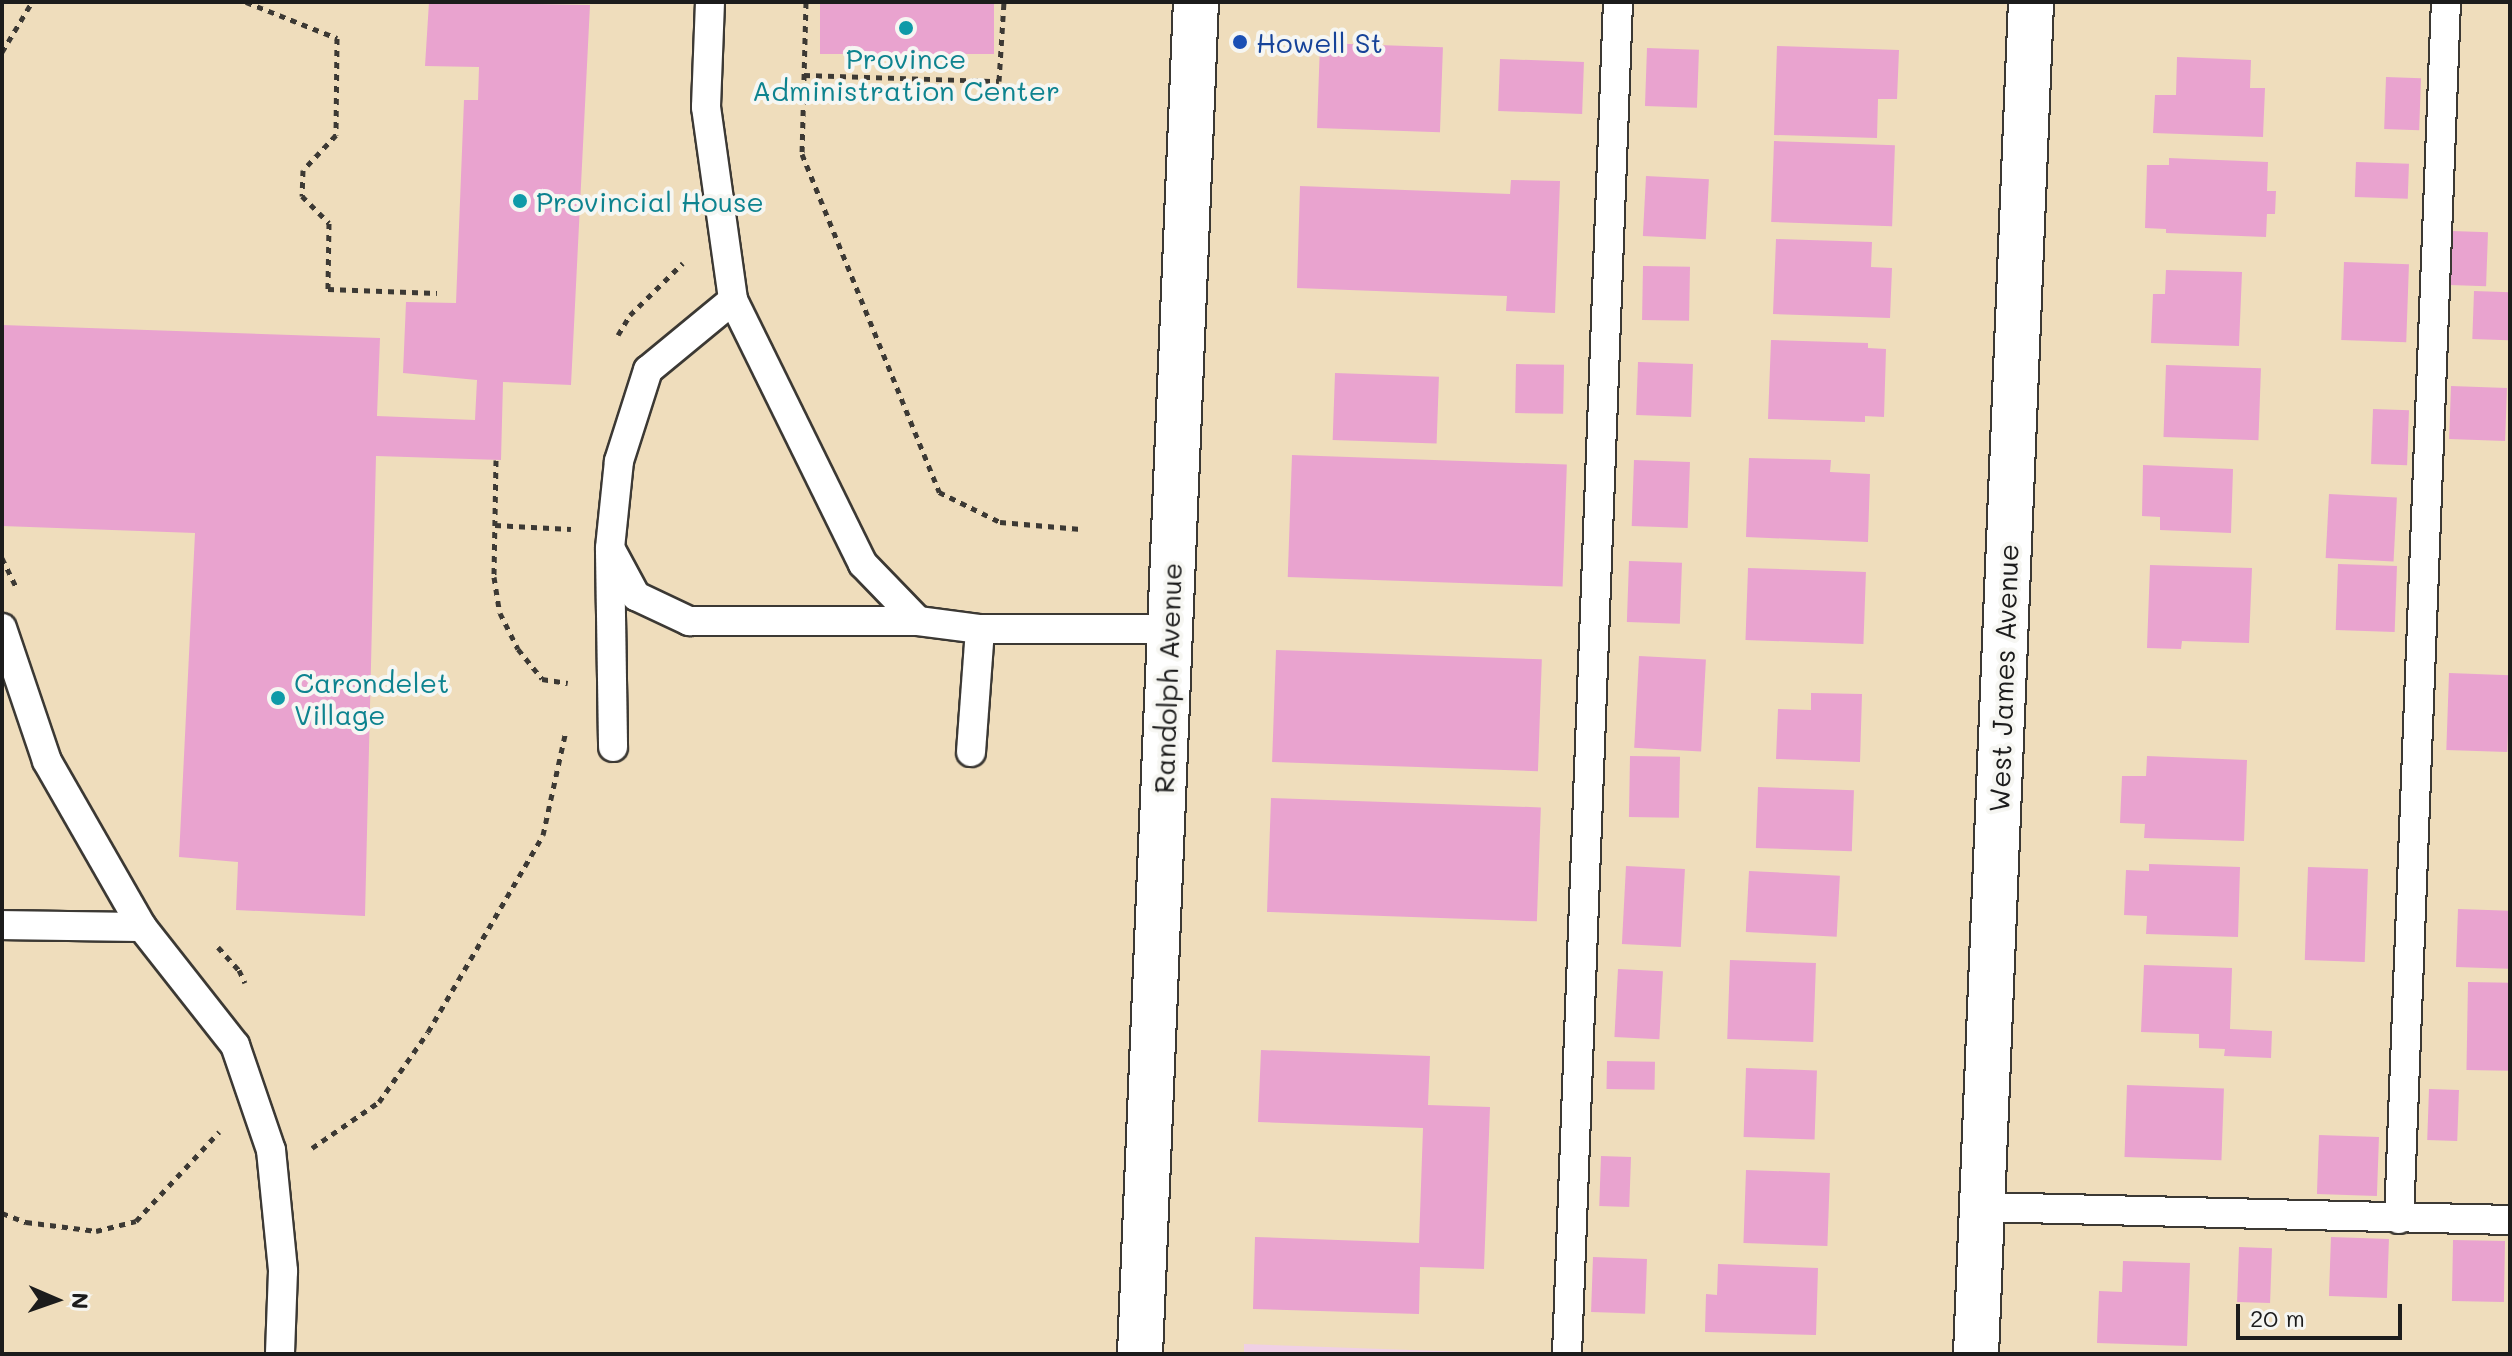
<!DOCTYPE html>
<style>
body{margin:0}
#map{position:relative;width:2512px;height:1356px;overflow:hidden;background:#efddbc;font-family:Mali,sans-serif}
div>[style]{position:absolute}
.built>*{inset:0;background:#f0d0e5}
.building>*{inset:0;background:#e9a3cf;transform-origin:0 0}
.path>*{height:5px;margin-top:-2.5px;transform-origin:0;background:repeating-linear-gradient(90deg,#3c3934 0 6px,transparent 0 12px)}
.roads{filter:drop-shadow(2px 0 #3c3934) drop-shadow(-2px 0 #3c3934) drop-shadow(0 2px #3c3934) drop-shadow(0 -2px #3c3934)}
.lane>*{height:28px;margin:-14px;padding:0 14px;transform-origin:14px;border-radius:14px;background:#fff}
.street>*{height:44px;margin:-22px;padding:0 22px;transform-origin:22px;border-radius:22px;background:#fff}
.secondary>*{height:44px;margin:-22px;padding:0 22px;transform-origin:22px;border-radius:22px;background:#fff}
.dots>*{width:22px;height:22px;translate:-50% -50%;box-sizing:border-box;border:4px solid #f6f6f2;border-radius:50%}
span{translate:-50% -50%;white-space:nowrap;text-align:center;line-height:1.15;-webkit-text-stroke:8px #f6f6f2;paint-order:stroke}
.transit-label{font-size:28px;color:#164399}
.left{translate:0 -50%;text-align:left}
.culture-label{font-size:28px;color:#0d838f}
.street-label{font-size:28px;color:#1c1c1c}
.frame{position:absolute;inset:0;border:4px solid #1c1c1c;pointer-events:none}
.north{position:absolute;left:16px;top:1260px;width:80px;height:80px;-webkit-text-stroke:6px #f6f6f2;paint-order:stroke;rotate:92deg;font-size:22px;font-weight:700;line-height:32px;text-align:center;color:#1c1c1c}
.north::after{content:'';display:block;margin:auto;width:28px;height:36px;background:#1c1c1c;clip-path:polygon(50% 0,100% 100%,50% 72%,0 100%)}
.scale{position:absolute;left:2236px;top:1304px;width:166px;height:36px;box-sizing:border-box;border:4px solid #1c1c1c;border-top:0;padding-left:10px;font-size:24px;line-height:28px;white-space:nowrap;color:#1c1c1c;-webkit-text-stroke:6px #f6f6f2;paint-order:stroke}
</style>
<div id="map">
<div class="built">
<div style="clip-path:polygon(1244px 1344px,1523px 1354px,1244px 1354px)"></div>
</div>
<div class="building">
<div style="clip-path:polygon(429px 2px,590px 5px,571px 385px,503px 382px,501px 460px,376px 456px,365px 916px,236px 910px,238px 862px,179px 857px,195px 533px,2px 526px,2px 325px,380px 338px,377px 416px,475px 420px,477px 380px,403px 373px,406px 302px,456px 303px,464px 100px,478px 100px,479px 67px,425px 66px)"></div>
<div style="left:820px;top:2px;width:174px;height:52px"></div>
<div style="left:1320px;top:43px;width:123px;height:85px;rotate:2deg"></div>
<div style="clip-path:polygon(1777px 46px,1899px 50px,1897px 99px,1878px 99px,1877px 138px,1774px 135px)"></div>
<div style="left:1647px;top:48px;width:52px;height:58px;rotate:2deg"></div>
<div style="clip-path:polygon(2177px 57px,2251px 60px,2250px 88px,2265px 88px,2263px 137px,2153px 133px,2155px 95px,2176px 95px)"></div>
<div style="left:1500px;top:59px;width:84px;height:52px;rotate:2deg"></div>
<div style="left:2386px;top:77px;width:35px;height:52px;rotate:2deg"></div>
<div style="left:1774px;top:141px;width:121px;height:81px;rotate:2deg"></div>
<div style="clip-path:polygon(2169px 158px,2268px 162px,2267px 191px,2276px 191px,2275px 214px,2267px 214px,2266px 237px,2166px 233px,2166px 229px,2145px 228px,2147px 165px,2169px 165px)"></div>
<div style="left:2356px;top:162px;width:53px;height:35px;rotate:2deg"></div>
<div style="left:1646px;top:176px;width:63px;height:60px;rotate:3deg"></div>
<div style="clip-path:polygon(1511px 180px,1560px 181px,1555px 313px,1506px 311px,1507px 296px,1297px 288px,1300px 186px,1510px 194px)"></div>
<div style="left:2452px;top:231px;width:36px;height:54px;rotate:2deg"></div>
<div style="clip-path:polygon(1776px 239px,1872px 242px,1871px 267px,1892px 268px,1890px 318px,1773px 314px)"></div>
<div style="left:2344px;top:262px;width:65px;height:78px;rotate:2deg"></div>
<div style="left:1643px;top:266px;width:47px;height:54px;rotate:1deg"></div>
<div style="clip-path:polygon(2166px 270px,2242px 272px,2239px 346px,2151px 343px,2153px 294px,2165px 294px)"></div>
<div style="left:2474px;top:291px;width:36px;height:48px;rotate:2deg"></div>
<div style="clip-path:polygon(1771px 340px,1868px 343px,1868px 348px,1886px 349px,1884px 417px,1865px 416px,1865px 422px,1768px 419px)"></div>
<div style="left:1638px;top:362px;width:55px;height:53px;rotate:2deg"></div>
<div style="left:1516px;top:364px;width:48px;height:49px;rotate:1deg"></div>
<div style="left:2166px;top:365px;width:95px;height:72px;rotate:2deg"></div>
<div style="left:1335px;top:373px;width:104px;height:67px;rotate:2deg"></div>
<div style="left:2451px;top:386px;width:56px;height:53px;rotate:2deg"></div>
<div style="left:2373px;top:409px;width:36px;height:55px;rotate:2deg"></div>
<div style="left:1292px;top:455px;width:275px;height:122px;rotate:2deg"></div>
<div style="clip-path:polygon(1749px 458px,1831px 460px,1830px 472px,1870px 474px,1868px 542px,1746px 537px)"></div>
<div style="left:1634px;top:460px;width:56px;height:66px;rotate:2deg"></div>
<div style="clip-path:polygon(2143px 465px,2233px 469px,2231px 533px,2160px 530px,2160px 517px,2142px 516px)"></div>
<div style="left:2329px;top:494px;width:68px;height:64px;rotate:3deg"></div>
<div style="left:1629px;top:561px;width:53px;height:61px;rotate:2deg"></div>
<div style="left:2338px;top:564px;width:59px;height:66px;rotate:2deg"></div>
<div style="clip-path:polygon(2150px 565px,2252px 568px,2249px 643px,2182px 641px,2181px 649px,2147px 648px)"></div>
<div style="left:1748px;top:568px;width:118px;height:72px;rotate:2deg"></div>
<div style="left:1276px;top:650px;width:266px;height:112px;rotate:2deg"></div>
<div style="left:1639px;top:656px;width:67px;height:92px;rotate:3deg"></div>
<div style="left:2449px;top:673px;width:61px;height:77px;rotate:2deg"></div>
<div style="clip-path:polygon(1811px 693px,1862px 694px,1860px 762px,1776px 759px,1778px 709px,1811px 710px)"></div>
<div style="left:1630px;top:756px;width:50px;height:61px;rotate:1deg"></div>
<div style="clip-path:polygon(2147px 756px,2247px 760px,2244px 841px,2144px 838px,2145px 824px,2120px 823px,2122px 776px,2146px 776px)"></div>
<div style="left:1758px;top:787px;width:96px;height:61px;rotate:2deg"></div>
<div style="left:1271px;top:798px;width:270px;height:114px;rotate:2deg"></div>
<div style="clip-path:polygon(2149px 864px,2240px 867px,2238px 937px,2146px 934px,2147px 916px,2124px 915px,2126px 870px,2149px 871px)"></div>
<div style="left:1626px;top:866px;width:59px;height:78px;rotate:3deg"></div>
<div style="left:2308px;top:867px;width:60px;height:93px;rotate:2deg"></div>
<div style="left:1749px;top:871px;width:91px;height:61px;rotate:3deg"></div>
<div style="left:2458px;top:909px;width:52px;height:58px;rotate:2deg"></div>
<div style="left:1730px;top:960px;width:86px;height:79px;rotate:2deg"></div>
<div style="clip-path:polygon(2144px 965px,2232px 968px,2230px 1029px,2272px 1031px,2271px 1058px,2224px 1056px,2225px 1049px,2199px 1048px,2199px 1034px,2141px 1032px)"></div>
<div style="left:1618px;top:969px;width:45px;height:68px;rotate:3deg"></div>
<div style="left:2468px;top:982px;width:42px;height:88px;rotate:1deg"></div>
<div style="clip-path:polygon(1261px 1050px,1430px 1056px,1428px 1105px,1490px 1107px,1484px 1269px,1420px 1267px,1419px 1314px,1253px 1309px,1255px 1237px,1419px 1243px,1423px 1128px,1258px 1122px)"></div>
<div style="left:1607px;top:1061px;width:48px;height:28px;rotate:1deg"></div>
<div style="left:1746px;top:1068px;width:71px;height:69px;rotate:2deg"></div>
<div style="left:2127px;top:1085px;width:97px;height:72px;rotate:2deg"></div>
<div style="left:2429px;top:1089px;width:30px;height:51px;rotate:2deg"></div>
<div style="left:2319px;top:1135px;width:60px;height:59px;rotate:2deg"></div>
<div style="left:1601px;top:1156px;width:30px;height:50px;rotate:2deg"></div>
<div style="left:1746px;top:1170px;width:84px;height:73px;rotate:2deg"></div>
<div style="left:2331px;top:1237px;width:58px;height:59px;rotate:2deg"></div>
<div style="left:2453px;top:1240px;width:52px;height:61px;rotate:1deg"></div>
<div style="left:2239px;top:1247px;width:33px;height:55px;rotate:2deg"></div>
<div style="left:1593px;top:1257px;width:54px;height:55px;rotate:2deg"></div>
<div style="clip-path:polygon(2123px 1261px,2190px 1263px,2187px 1346px,2097px 1343px,2099px 1291px,2122px 1292px)"></div>
<div style="clip-path:polygon(1718px 1264px,1818px 1268px,1816px 1335px,1705px 1332px,1706px 1294px,1717px 1295px)"></div>
</div>
<div class="path">
<div style="left:246px;top:2px;width:98px;rotate:21.6deg"></div>
<div style="left:337px;top:38px;width:97px;rotate:90.6deg"></div>
<div style="left:336px;top:135px;width:48px;rotate:133.3deg"></div>
<div style="left:303px;top:170px;width:26px;rotate:92deg"></div>
<div style="left:302px;top:196px;width:38px;rotate:45deg"></div>
<div style="left:329px;top:223px;width:66px;rotate:90.9deg"></div>
<div style="left:328px;top:289px;width:109px;rotate:2.1deg"></div>
<div style="left:806px;top:2px;width:152px;rotate:91.5deg"></div>
<div style="left:802px;top:154px;width:365px;rotate:67.9deg"></div>
<div style="left:939px;top:492px;width:68px;rotate:26.2deg"></div>
<div style="left:1000px;top:522px;width:81px;rotate:4.9deg"></div>
<div style="left:2px;top:52px;width:58px;rotate:-59deg"></div>
<div style="left:804px;top:75px;width:195px;rotate:1.8deg"></div>
<div style="left:999px;top:81px;width:79px;rotate:-86.4deg"></div>
<div style="left:618px;top:335px;width:23px;rotate:-59deg"></div>
<div style="left:630px;top:315px;width:74px;rotate:-44.5deg"></div>
<div style="left:496px;top:460px;width:117px;rotate:91deg"></div>
<div style="left:494px;top:577px;width:36px;rotate:81deg"></div>
<div style="left:500px;top:613px;width:40px;rotate:63.4deg"></div>
<div style="left:518px;top:649px;width:38px;rotate:51deg"></div>
<div style="left:542px;top:679px;width:26px;rotate:9deg"></div>
<div style="left:495px;top:525px;width:76px;rotate:3deg"></div>
<div style="left:2px;top:558px;width:34px;rotate:64deg"></div>
<div style="left:218px;top:947px;width:31px;rotate:48deg"></div>
<div style="left:239px;top:970px;width:14px;rotate:65deg"></div>
<div style="left:312px;top:1148px;width:81px;rotate:-34.5deg"></div>
<div style="left:379px;top:1102px;width:85px;rotate:-55deg"></div>
<div style="left:428px;top:1032px;width:228px;rotate:-59.7deg"></div>
<div style="left:543px;top:835px;width:107px;rotate:-77.6deg"></div>
<div style="left:2px;top:1213px;width:26px;rotate:21deg"></div>
<div style="left:26px;top:1222px;width:71px;rotate:7.3deg"></div>
<div style="left:96px;top:1231px;width:41px;rotate:-14deg"></div>
<div style="left:136px;top:1221px;width:122px;rotate:-47deg"></div>
</div>
<div class="roads">
<div class="lane">
<div style="left:710px;top:2px;width:105px;rotate:92.2deg"></div>
<div style="left:706px;top:107px;width:195px;rotate:82deg"></div>
<div style="left:733px;top:300px;width:294px;rotate:63.8deg"></div>
<div style="left:863px;top:564px;width:79px;rotate:46deg"></div>
<div style="left:918px;top:621px;width:63px;rotate:7.4deg"></div>
<div style="left:980px;top:629px;width:189px"></div>
<div style="left:733px;top:300px;width:110px;rotate:140.5deg"></div>
<div style="left:648px;top:370px;width:96px;rotate:107.7deg"></div>
<div style="left:619px;top:461px;width:87px;rotate:95.9deg"></div>
<div style="left:610px;top:548px;width:55px;rotate:61.6deg"></div>
<div style="left:636px;top:596px;width:59px;rotate:25.3deg"></div>
<div style="left:689px;top:621px;width:229px"></div>
<div style="left:610px;top:552px;width:195px;rotate:89.1deg"></div>
<div style="left:2px;top:628px;width:140px;rotate:71.3deg"></div>
<div style="left:47px;top:761px;width:191px;rotate:60.2deg"></div>
<div style="left:142px;top:927px;width:150px;rotate:51.8deg"></div>
<div style="left:235px;top:1045px;width:111px;rotate:71.1deg"></div>
<div style="left:271px;top:1150px;width:122px;rotate:84.3deg"></div>
<div style="left:283px;top:1271px;width:83px;rotate:92.1deg"></div>
<div style="left:971px;top:752px;width:123px;rotate:-85.8deg"></div>
<div style="left:2px;top:925px;width:140px;rotate:0.8deg"></div>
<div style="left:1982px;top:1207px;width:528px;rotate:1.41deg"></div>
<div style="left:2399px;top:1219px;width:1218px;rotate:-87.79deg"></div>
<div style="left:1567px;top:1354px;width:1353px;rotate:-87.84deg"></div>
</div>
<div class="street">
<div style="left:1976px;top:1354px;width:1353px;rotate:-87.67deg"></div>
</div>
<div class="secondary">
<div style="left:1140px;top:1354px;width:1353px;rotate:-87.63deg"></div>
</div>
</div>
<div class="dots">
<div style="left:906px;top:28px;background:#0f9aa8"></div>
<div style="left:1240px;top:42px;background:#1a4fb4"></div>
<div style="left:520px;top:201px;background:#0f9aa8"></div>
<div style="left:278px;top:698px;background:#0f9aa8"></div>
</div>
<div class="transit-label">
<span class="left" style="left:1256px;top:42px">Howell St</span>
</div>
<div class="culture-label">
<span style="left:906px;top:74px">Province<br>Administration Center</span>
<span class="left" style="left:536px;top:201px">Provincial House</span>
<span class="left" style="left:294px;top:698px">Carondelet<br>Village</span>
</div>
<div class="street-label">
<span style="left:1167px;top:678px;rotate:-88deg">Randolph Avenue</span>
<span style="left:2003px;top:678px;rotate:-88deg">West James Avenue</span>
</div>
<div class="frame"></div>
<div class="north">N</div>
<div class="scale">20 m</div>
</div>
